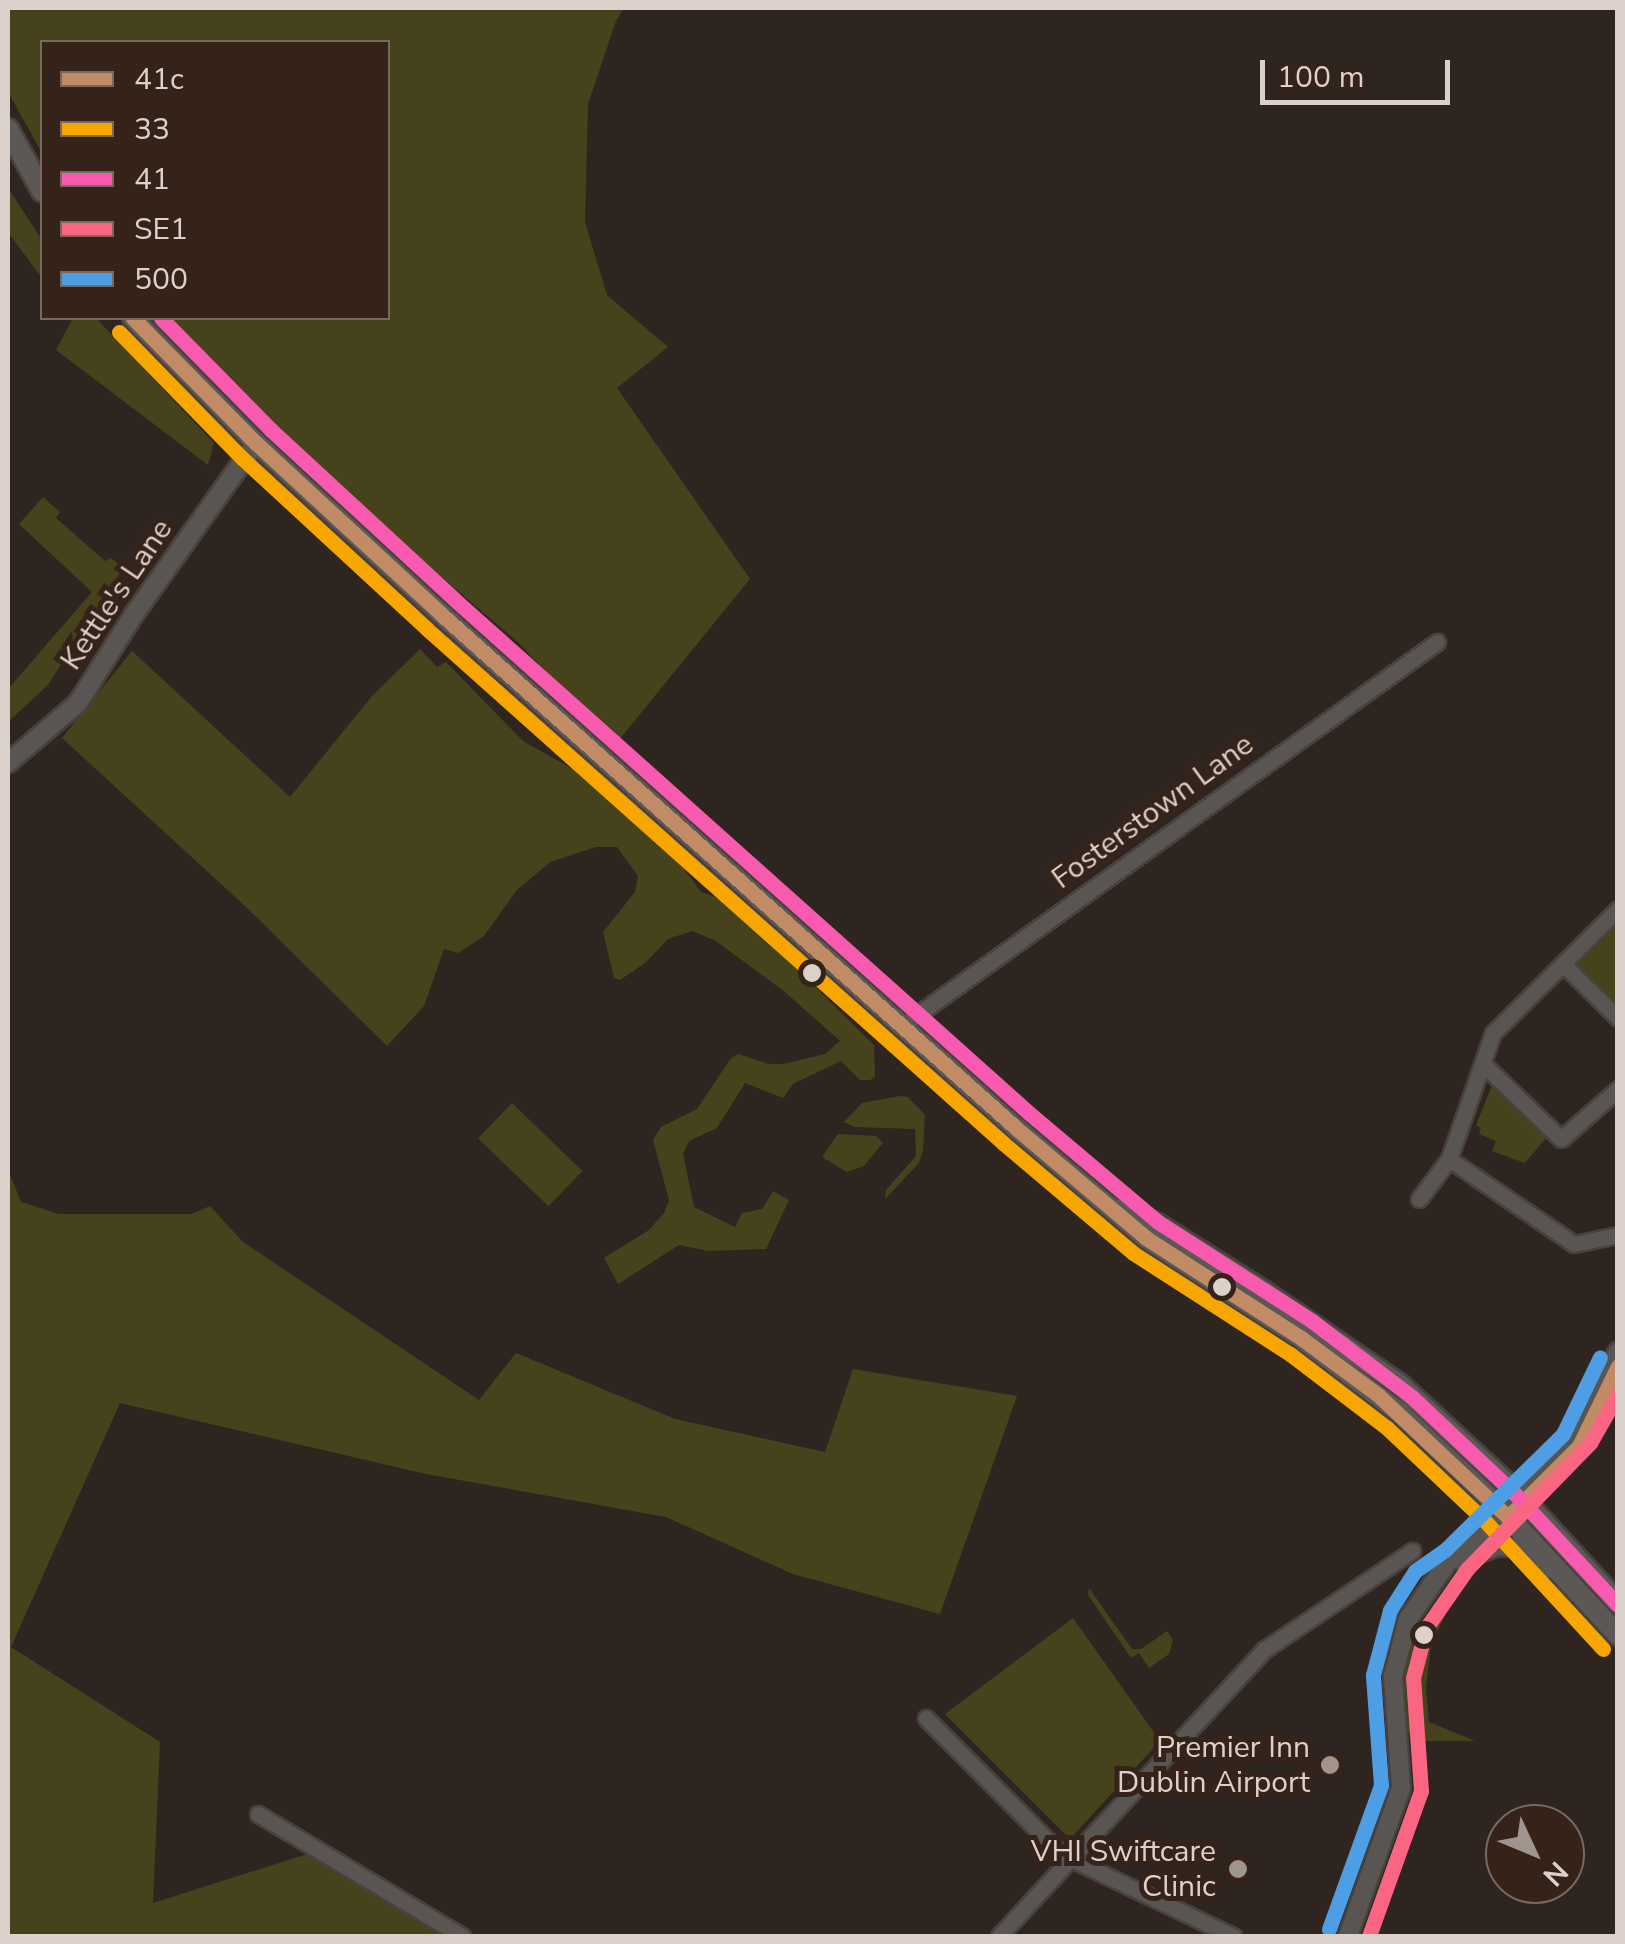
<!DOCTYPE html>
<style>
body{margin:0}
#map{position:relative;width:1625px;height:1944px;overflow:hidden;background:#2f2520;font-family:"Nunito Sans",sans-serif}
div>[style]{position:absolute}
.green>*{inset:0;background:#46421c;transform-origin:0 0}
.roads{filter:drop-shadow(2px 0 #49413d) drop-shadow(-2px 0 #49413d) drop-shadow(0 2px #49413d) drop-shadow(0 -2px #49413d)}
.minor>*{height:15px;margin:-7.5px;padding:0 7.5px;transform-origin:7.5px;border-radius:7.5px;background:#595552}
.tertiary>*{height:18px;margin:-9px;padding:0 9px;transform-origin:9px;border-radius:9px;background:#595552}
.secondary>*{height:20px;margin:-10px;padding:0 10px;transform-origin:10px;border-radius:10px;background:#5b5855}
.bus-1>*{height:15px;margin:-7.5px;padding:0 7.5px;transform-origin:7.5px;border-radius:7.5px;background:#c18c65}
.bus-2>*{height:15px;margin:-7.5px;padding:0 7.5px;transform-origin:7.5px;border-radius:7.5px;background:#f7a600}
.bus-3>*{height:15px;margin:-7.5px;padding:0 7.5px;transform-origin:7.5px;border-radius:7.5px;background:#f75aaf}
.bus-4>*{height:15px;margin:-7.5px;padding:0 7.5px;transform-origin:7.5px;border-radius:7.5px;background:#fa6682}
.bus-5>*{height:15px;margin:-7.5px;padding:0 7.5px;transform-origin:7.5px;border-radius:7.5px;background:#4d9ee5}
.dots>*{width:28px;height:28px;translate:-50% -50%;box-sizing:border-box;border:5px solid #35231a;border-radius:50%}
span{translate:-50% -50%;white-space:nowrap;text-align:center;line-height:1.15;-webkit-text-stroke:10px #35231a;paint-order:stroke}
.street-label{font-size:30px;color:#dcd0ca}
.poi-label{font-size:30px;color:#dcd0ca}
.right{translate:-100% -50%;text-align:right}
.frame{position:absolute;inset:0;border:10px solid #dcd0ca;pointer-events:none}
.legend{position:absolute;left:40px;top:40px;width:350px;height:280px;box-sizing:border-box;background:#35231a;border:2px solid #786860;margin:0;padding:12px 18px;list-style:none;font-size:30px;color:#dcd0ca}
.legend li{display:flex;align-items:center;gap:20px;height:50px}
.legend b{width:50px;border:2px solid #786860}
.north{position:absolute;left:1485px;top:1804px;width:100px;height:100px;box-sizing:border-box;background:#35231a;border:2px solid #786860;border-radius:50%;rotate:134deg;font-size:28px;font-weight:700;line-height:40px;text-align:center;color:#dcd0ca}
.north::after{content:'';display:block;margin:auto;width:35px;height:45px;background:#9f948e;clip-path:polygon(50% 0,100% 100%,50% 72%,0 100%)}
.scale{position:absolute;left:1260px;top:60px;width:190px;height:45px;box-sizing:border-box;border:5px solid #dcd0ca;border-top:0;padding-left:12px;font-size:30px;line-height:35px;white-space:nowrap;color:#dcd0ca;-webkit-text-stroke:8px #35231a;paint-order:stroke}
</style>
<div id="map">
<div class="green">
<div style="clip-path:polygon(8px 8px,624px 8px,616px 21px,588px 104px,585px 222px,607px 295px,668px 347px,617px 388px,750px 579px,614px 746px,520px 644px,285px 443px,164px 318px,388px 318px,388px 42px,42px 42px,42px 153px,8px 92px)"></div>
<div style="clip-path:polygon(8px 188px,42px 240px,42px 278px,8px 232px)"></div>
<div style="clip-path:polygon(73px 318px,96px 318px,214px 443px,208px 465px,56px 350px)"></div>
<div style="clip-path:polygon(43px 497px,60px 512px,56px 518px,105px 561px,111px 558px,120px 565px,121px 571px,48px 685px,8px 722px,8px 689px,92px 592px,19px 524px)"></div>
<div style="clip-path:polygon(420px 649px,437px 667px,446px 662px,523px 741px,601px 785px,669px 848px,701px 892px,719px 898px,745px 917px,874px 1045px,875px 1077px,870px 1080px,860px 1080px,841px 1061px,793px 1084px,783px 1098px,745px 1083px,717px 1128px,689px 1141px,683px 1154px,694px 1207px,735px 1227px,742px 1213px,762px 1209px,773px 1191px,789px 1200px,766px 1249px,708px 1251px,679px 1245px,618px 1284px,604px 1258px,649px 1230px,664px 1213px,669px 1200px,653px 1140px,661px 1127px,697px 1109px,731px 1058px,738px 1054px,769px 1064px,784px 1064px,825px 1054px,840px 1041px,785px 992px,716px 941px,692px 931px,668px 939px,645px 963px,620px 980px,614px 978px,603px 932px,635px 892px,638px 876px,617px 847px,596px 847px,550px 862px,516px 891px,484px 936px,458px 953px,444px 949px,424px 1006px,387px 1046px,245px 906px,62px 738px,132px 651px,290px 797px,372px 696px)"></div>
<div style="clip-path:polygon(1609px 926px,1617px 928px,1617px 1009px,1575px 963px,1579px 954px,1583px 957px)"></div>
<div style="clip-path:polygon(1493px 1083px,1547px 1137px,1525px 1163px,1492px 1151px,1496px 1141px,1479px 1134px,1481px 1128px,1476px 1125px)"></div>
<div style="clip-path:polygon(900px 1096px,908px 1097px,925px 1115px,923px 1150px,919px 1163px,885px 1199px,886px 1190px,916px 1156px,915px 1129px,855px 1127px,844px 1122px,862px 1103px)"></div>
<div style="left:512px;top:1103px;width:98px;height:49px;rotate:44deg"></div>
<div style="clip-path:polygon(838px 1134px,876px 1136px,883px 1143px,864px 1166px,847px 1172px,822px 1157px)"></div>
<div style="clip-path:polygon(8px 1169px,21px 1202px,59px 1214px,192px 1214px,210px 1206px,243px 1242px,479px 1400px,516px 1353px,675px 1419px,825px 1452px,853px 1369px,1017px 1396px,940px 1614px,793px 1574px,666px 1517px,426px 1474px,120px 1403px,11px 1647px,160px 1742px,153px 1903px,317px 1851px,462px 1936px,8px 1936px)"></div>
<div style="clip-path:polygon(1467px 1576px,1469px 1581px,1451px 1603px,1431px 1645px,1426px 1688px,1429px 1722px,1475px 1741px,1418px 1741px,1404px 1731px,1402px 1689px,1410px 1645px,1422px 1647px,1434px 1615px)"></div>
<div style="clip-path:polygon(1089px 1588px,1132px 1649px,1141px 1649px,1167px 1631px,1173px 1640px,1169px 1654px,1149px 1668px,1139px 1653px,1131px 1658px,1088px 1595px)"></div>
<div style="clip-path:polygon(1073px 1618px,1160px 1741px,1070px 1839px,945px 1714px)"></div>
</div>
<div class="roads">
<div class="minor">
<div style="left:1563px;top:964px;width:77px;rotate:44.5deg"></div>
<div style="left:900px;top:1027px;width:661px;rotate:-35.64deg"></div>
<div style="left:1483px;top:1064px;width:108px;rotate:43.9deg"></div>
<div style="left:1561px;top:1139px;width:76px;rotate:-41.3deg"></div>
<div style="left:1449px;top:1159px;width:151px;rotate:34.2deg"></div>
<div style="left:1574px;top:1244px;width:45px;rotate:-11.6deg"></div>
<div style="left:1419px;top:1199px;width:50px;rotate:-53.1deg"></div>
<div style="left:1449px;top:1159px;width:133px;rotate:-70.8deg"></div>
<div style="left:1493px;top:1033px;width:176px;rotate:-44.8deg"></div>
<div style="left:926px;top:1718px;width:192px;rotate:45.2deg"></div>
<div style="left:1061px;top:1854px;width:191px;rotate:25.5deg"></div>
<div style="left:258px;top:1814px;width:238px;rotate:30.9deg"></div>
<div style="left:999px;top:1936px;width:391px;rotate:-47.2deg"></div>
<div style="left:1265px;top:1649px;width:177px;rotate:-33.7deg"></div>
</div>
<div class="tertiary">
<div style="left:8px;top:763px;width:92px;rotate:-40.6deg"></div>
<div style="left:78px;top:703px;width:107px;rotate:-57.7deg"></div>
<div style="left:135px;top:613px;width:209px;rotate:-54.6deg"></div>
<div style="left:1474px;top:1555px;width:25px;rotate:-21deg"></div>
<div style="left:1497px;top:1546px;width:18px;rotate:3deg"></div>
<div style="left:1515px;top:1547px;width:41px;rotate:32.2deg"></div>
<div style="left:1462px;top:1561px;width:144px;rotate:-43.9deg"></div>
<div style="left:1566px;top:1461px;width:70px;rotate:-57.2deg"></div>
<div style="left:1348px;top:1936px;width:157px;rotate:-70.3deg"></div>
<div style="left:1401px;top:1788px;width:112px;rotate:-94.1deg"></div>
<div style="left:1393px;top:1676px;width:59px;rotate:-75.3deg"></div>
<div style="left:1408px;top:1619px;width:77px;rotate:-55.1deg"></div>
<div style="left:1452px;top:1556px;width:175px;rotate:-45.9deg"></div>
<div style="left:1574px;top:1430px;width:90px;rotate:-60.6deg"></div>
</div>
<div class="secondary">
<div style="left:8px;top:129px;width:71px;rotate:61.3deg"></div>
<div style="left:133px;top:318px;width:175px;rotate:45.5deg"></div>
<div style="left:256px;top:443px;width:252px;rotate:42.7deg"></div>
<div style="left:441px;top:614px;width:771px;rotate:41.79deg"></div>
<div style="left:1016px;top:1128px;width:170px;rotate:40.2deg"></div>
<div style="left:1146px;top:1238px;width:184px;rotate:32.8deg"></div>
<div style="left:1301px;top:1338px;width:124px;rotate:37.1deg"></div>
<div style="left:1400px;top:1413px;width:137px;rotate:43.5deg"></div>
<div style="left:1499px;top:1507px;width:175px;rotate:47.1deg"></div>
<div style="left:1122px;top:1209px;width:38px;rotate:23deg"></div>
<div style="left:1157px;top:1224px;width:129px;rotate:32.3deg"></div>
<div style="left:1266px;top:1293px;width:161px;rotate:34.4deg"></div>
<div style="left:1399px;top:1384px;width:158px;rotate:42.7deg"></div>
<div style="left:1515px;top:1491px;width:152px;rotate:47.4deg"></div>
</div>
</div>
<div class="bus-1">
<div style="left:133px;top:318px;width:175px;rotate:45.5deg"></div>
<div style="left:256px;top:443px;width:252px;rotate:42.7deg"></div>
<div style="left:441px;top:614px;width:771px;rotate:41.79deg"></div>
<div style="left:1016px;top:1128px;width:170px;rotate:40.2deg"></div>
<div style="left:1146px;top:1238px;width:184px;rotate:32.8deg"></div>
<div style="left:1301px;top:1338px;width:96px;rotate:36.5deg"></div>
<div style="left:1378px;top:1395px;width:178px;rotate:43.2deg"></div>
<div style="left:1508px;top:1517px;width:100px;rotate:-45deg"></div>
<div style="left:1579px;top:1446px;width:89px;rotate:-64deg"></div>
</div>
<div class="bus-2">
<div style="left:119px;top:332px;width:176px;rotate:45.7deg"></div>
<div style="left:242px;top:458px;width:252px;rotate:42.7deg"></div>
<div style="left:427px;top:629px;width:772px;rotate:41.74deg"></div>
<div style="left:1003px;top:1143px;width:170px;rotate:40.2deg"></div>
<div style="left:1133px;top:1253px;width:187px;rotate:32.8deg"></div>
<div style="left:1290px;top:1354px;width:122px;rotate:37.3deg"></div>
<div style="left:1387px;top:1428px;width:135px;rotate:43.5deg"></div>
<div style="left:1485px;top:1521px;width:174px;rotate:47.3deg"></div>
</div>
<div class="bus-3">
<div style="left:161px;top:318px;width:156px;rotate:45.5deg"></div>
<div style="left:270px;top:429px;width:251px;rotate:42.7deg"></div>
<div style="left:454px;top:599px;width:771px;rotate:41.79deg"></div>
<div style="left:1029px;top:1113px;width:169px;rotate:40.2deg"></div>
<div style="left:1158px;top:1222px;width:183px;rotate:32.7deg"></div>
<div style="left:1312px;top:1321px;width:126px;rotate:37.2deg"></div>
<div style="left:1412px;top:1397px;width:140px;rotate:43.3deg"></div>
<div style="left:1514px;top:1493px;width:153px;rotate:47.1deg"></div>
</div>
<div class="bus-4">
<div style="left:1369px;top:1936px;width:154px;rotate:-70.3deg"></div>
<div style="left:1421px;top:1791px;width:113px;rotate:-94deg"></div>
<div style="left:1413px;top:1678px;width:52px;rotate:-75.4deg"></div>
<div style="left:1426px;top:1628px;width:72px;rotate:-55.2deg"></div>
<div style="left:1467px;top:1569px;width:176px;rotate:-45.7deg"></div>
<div style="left:1590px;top:1443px;width:56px;rotate:-60.3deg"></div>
</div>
<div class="bus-5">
<div style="left:1329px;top:1929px;width:153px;rotate:-70.1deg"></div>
<div style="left:1381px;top:1785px;width:110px;rotate:-94.2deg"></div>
<div style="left:1373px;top:1675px;width:67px;rotate:-75.3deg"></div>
<div style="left:1390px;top:1610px;width:46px;rotate:-57.3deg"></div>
<div style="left:1415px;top:1571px;width:38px;rotate:-35deg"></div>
<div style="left:1446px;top:1549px;width:164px;rotate:-44.5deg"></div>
<div style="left:1563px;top:1434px;width:85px;rotate:-64.3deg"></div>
</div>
<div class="dots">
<div style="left:812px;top:973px;background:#dcd0ca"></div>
<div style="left:1222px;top:1287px;background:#dcd0ca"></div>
<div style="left:1424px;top:1635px;background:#dcd0ca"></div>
<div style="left:1330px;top:1765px;background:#9f948e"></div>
<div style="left:1238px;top:1869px;background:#9f948e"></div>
</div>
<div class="street-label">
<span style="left:117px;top:595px;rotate:-56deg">Kettle's Lane</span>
<span style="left:1153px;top:812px;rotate:-36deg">Fosterstown Lane</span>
</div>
<div class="poi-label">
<span class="right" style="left:1310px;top:1765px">Premier Inn<br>Dublin Airport</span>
<span class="right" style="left:1216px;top:1869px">VHI Swiftcare<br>Clinic</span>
</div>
<div class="frame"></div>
<ul class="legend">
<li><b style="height:12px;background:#c18c65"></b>41c</li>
<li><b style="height:12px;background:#f7a600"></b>33</li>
<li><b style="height:12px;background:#f75aaf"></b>41</li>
<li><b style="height:12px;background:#fa6682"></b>SE1</li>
<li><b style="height:12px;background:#4d9ee5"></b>500</li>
</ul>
<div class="north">N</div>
<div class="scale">100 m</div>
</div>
